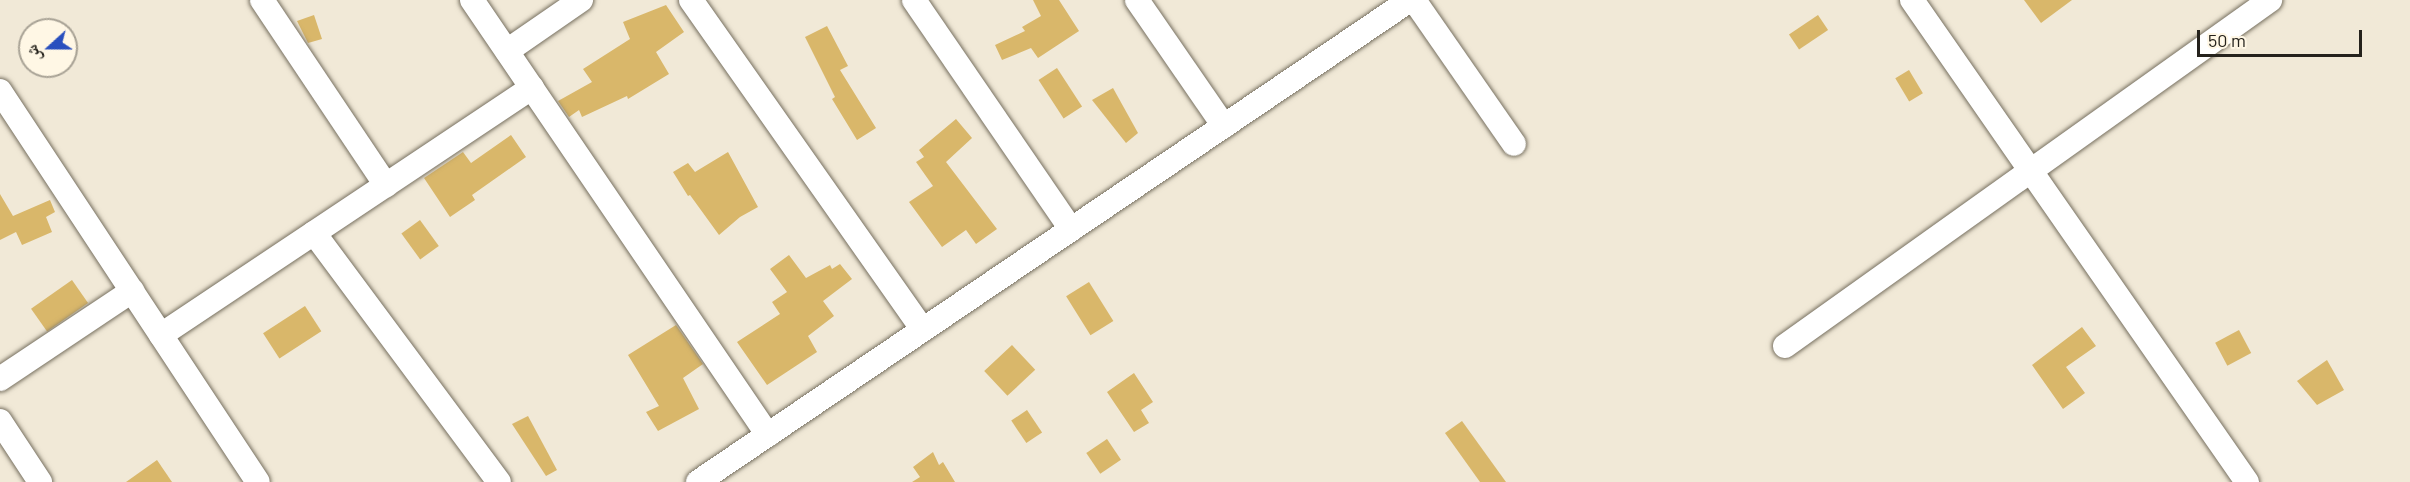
<!DOCTYPE html>
<html>
<head>
<meta charset="utf-8">
<style>
	body { margin:0 }
	#map { position:relative; width:2410px; height:482px; overflow:hidden; background:#f1e9d7; font-family:Barlow,"Noto Naskh Arabic",sans-serif }
	div>[style] { position:absolute }
	.building>* { inset:0; background:#d9b76a; transform-origin:0 0 }
	.roads { filter:drop-shadow(0 0 2px #777060) drop-shadow(0 0 2px #777060) }
	.minor>* { height:24px; margin:-12px; padding:0 12px; transform-origin:12px; border-radius:12px; background:#fff }
	span { translate:-50% -50%; white-space:nowrap; text-align:center; line-height:1.15; -webkit-text-stroke:6px #fff7e5; paint-order:stroke }
	.north { position:absolute; left:18px; top:18px; width:60px; height:60px; box-sizing:border-box; background:#fff7e5; border:2px solid #a8a295; border-radius:50%; rotate:249deg; font-size:16px; font-weight:700; line-height:24px; text-align:center; color:#25221c }
	.north::after { content:''; display:block; margin:auto; width:21px; height:27px; background:#294fbe; clip-path:polygon(50% 0,100% 100%,50% 72%,0 100%) }
	.scale { position:absolute; left:2197px; top:30px; width:165px; height:27px; box-sizing:border-box; border:3px solid #25221c; border-top:0; padding-left:8px; font-size:18px; line-height:21px; white-space:nowrap; color:#25221c; -webkit-text-stroke:4px #fff7e5; paint-order:stroke }
</style>
</head>
<body>
<div id="map">
	<div class="building">
		<i style="clip-path:polygon(1033px 0,1059px 0,1079px 31px,1038px 58px,1031px 48px,1002px 60px,995px 45px,1025px 31px,1022px 27px,1041px 16px)"></i>
		<i style="clip-path:polygon(2024px 0,2072px 0,2041px 23px)"></i>
		<i style="clip-path:polygon(666px 5px,684px 32px,656px 52px,669px 74px,628px 99px,627px 96px,582px 117px,579px 110px,569px 117px,558px 101px,592px 82px,583px 69px,630px 39px,623px 22px)"></i>
		<i style="clip-path:polygon(314px 15px,322px 39px,308px 43px,297px 21px)"></i>
		<i style="left:1818px;top:15px;width:18px;height:35px;rotate:56deg"></i>
		<i style="clip-path:polygon(827px 26px,848px 66px,840px 70px,876px 128px,857px 140px,832px 99px,835px 97px,805px 37px)"></i>
		<i style="left:1057px;top:68px;width:46px;height:22px;rotate:57deg"></i>
		<i style="left:1909px;top:70px;width:27px;height:16px;rotate:59deg"></i>
		<i style="clip-path:polygon(1113px 88px,1138px 133px,1126px 143px,1092px 100px)"></i>
		<i style="clip-path:polygon(956px 119px,972px 138px,946px 162px,997px 229px,976px 244px,966px 230px,942px 247px,909px 202px,933px 186px,916px 162px,924px 157px,919px 150px)"></i>
		<i style="clip-path:polygon(511px 135px,526px 157px,472px 195px,475px 200px,450px 217px,424px 178px,463px 152px,471px 163px)"></i>
		<i style="clip-path:polygon(728px 152px,758px 207px,740px 217px,719px 235px,690px 195px,688px 196px,673px 172px,688px 163px,695px 172px)"></i>
		<i style="clip-path:polygon(0 194px,13px 216px,50px 200px,55px 212px,46px 217px,52px 232px,22px 245px,16px 232px,0 240px)"></i>
		<i style="left:420px;top:220px;width:32px;height:23px;rotate:54deg"></i>
		<i style="clip-path:polygon(789px 255px,806px 278px,830px 265px,832px 269px,840px 264px,852px 279px,823px 301px,834px 316px,808px 336px,817px 352px,767px 385px,737px 342px,780px 314px,772px 302px,787px 292px,770px 269px)"></i>
		<i style="left:72px;top:280px;width:28px;height:50px;rotate:55deg"></i>
		<i style="left:1089px;top:282px;width:46px;height:27px;rotate:58deg"></i>
		<i style="left:305px;top:306px;width:30px;height:50px;rotate:57deg"></i>
		<i style="clip-path:polygon(676px 325px,703px 364px,683px 378px,699px 409px,658px 431px,646px 412px,659px 406px,628px 355px)"></i>
		<i style="clip-path:polygon(2082px 327px,2096px 346px,2066px 367px,2085px 393px,2063px 409px,2032px 365px)"></i>
		<i style="left:2239px;top:330px;width:26px;height:27px;rotate:62deg"></i>
		<i style="left:1012px;top:345px;width:34px;height:38px;rotate:47deg"></i>
		<i style="clip-path:polygon(2327px 360px,2344px 390px,2317px 405px,2297px 381px)"></i>
		<i style="clip-path:polygon(1134px 373px,1153px 402px,1141px 410px,1149px 423px,1134px 432px,1107px 392px)"></i>
		<i style="left:1027px;top:410px;width:27px;height:19px;rotate:56deg"></i>
		<i style="clip-path:polygon(528px 416px,557px 470px,546px 476px,512px 424px)"></i>
		<i style="clip-path:polygon(1462px 421px,1506px 482px,1480px 482px,1445px 433px)"></i>
		<i style="left:1107px;top:439px;width:25px;height:25px;rotate:56deg"></i>
		<i style="clip-path:polygon(933px 452px,939px 465px,943px 462px,955px 482px,912px 482px,920px 477px,913px 467px)"></i>
		<i style="clip-path:polygon(157px 460px,172px 482px,126px 482px)"></i>
	</div>
	<div class="roads">
		<div class="minor">
			<i style="left:262px;top:0;width:223px;rotate:56.2deg"></i>
			<i style="left:472px;top:0;width:526px;rotate:55.77deg"></i>
			<i style="left:691px;top:0;width:403px;rotate:54.9deg"></i>
			<i style="left:914px;top:0;width:278px;rotate:55.6deg"></i>
			<i style="left:1137px;top:0;width:153px;rotate:55.4deg"></i>
			<i style="left:1414px;top:0;width:175px;rotate:55.2deg"></i>
			<i style="left:1912px;top:0;width:587px;rotate:55.2deg"></i>
			<i style="left:507px;top:51px;width:90px;rotate:-34.6deg"></i>
			<i style="left:0;top:91px;width:468px;rotate:56.6deg"></i>
			<i style="left:314px;top:233px;width:310px;rotate:53.4deg"></i>
			<i style="left:161px;top:335px;width:446px;rotate:-33.7deg"></i>
			<i style="left:1785px;top:346px;width:596px;rotate:-35.5deg"></i>
			<i style="left:0;top:379px;width:159px;rotate:-33.7deg"></i>
			<i style="left:0;top:421px;width:73px;rotate:56.7deg"></i>
			<i style="left:698px;top:482px;width:860px;rotate:-34.1deg"></i>
		</div>
	</div>
	<div class="north">ش</div>
	<div class="scale">50 m</div>
</div>
</body>
</html>
